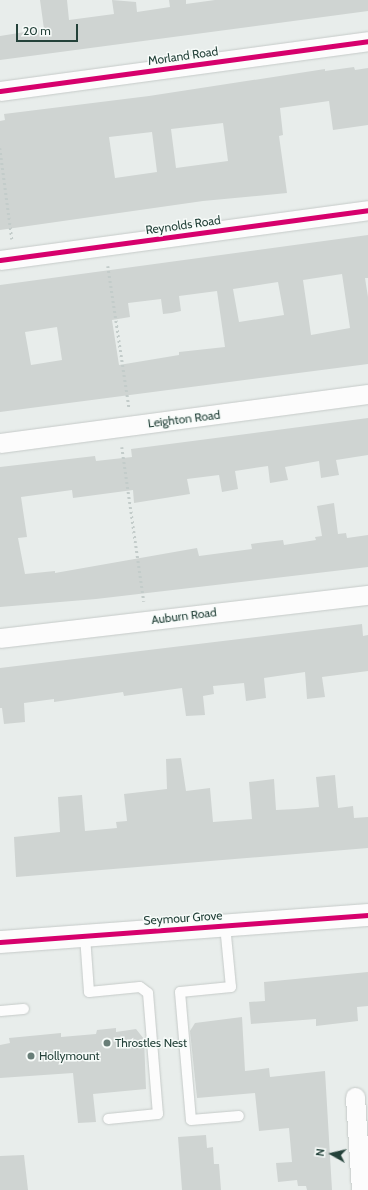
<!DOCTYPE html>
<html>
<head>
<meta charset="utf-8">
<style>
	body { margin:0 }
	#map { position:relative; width:368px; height:1190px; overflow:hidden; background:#e8edeb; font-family:Cabin,sans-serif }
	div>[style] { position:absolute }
	.building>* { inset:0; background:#cfd4d2 }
	.path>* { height:2.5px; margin-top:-1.25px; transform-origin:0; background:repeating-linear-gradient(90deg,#c3ccca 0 2px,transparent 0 5px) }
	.roads { filter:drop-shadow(0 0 1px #c5cac8) drop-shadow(0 0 1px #c5cac8) }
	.lane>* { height:10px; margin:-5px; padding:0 5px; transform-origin:5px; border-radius:5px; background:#fcfcfc }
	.street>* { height:19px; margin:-9.5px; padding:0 9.5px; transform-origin:9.5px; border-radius:9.5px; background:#fcfcfc }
	.secondary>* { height:22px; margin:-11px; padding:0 11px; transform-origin:11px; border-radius:11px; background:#fcfcfc }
	.cycleway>* { height:5px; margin:-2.5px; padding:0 2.5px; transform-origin:2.5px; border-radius:2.5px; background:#d6006c }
	.dots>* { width:11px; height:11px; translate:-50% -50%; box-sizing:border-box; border:2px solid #f7fbf9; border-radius:50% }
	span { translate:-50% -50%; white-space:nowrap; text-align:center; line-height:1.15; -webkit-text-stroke:3px #f7fbf9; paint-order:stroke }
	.street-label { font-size:12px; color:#24423a }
	.poi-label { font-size:12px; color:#24423a }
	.left { translate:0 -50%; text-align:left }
	.north { position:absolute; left:312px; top:1134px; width:40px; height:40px; -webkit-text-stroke:3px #f7fbf9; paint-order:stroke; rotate:278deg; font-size:11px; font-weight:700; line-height:16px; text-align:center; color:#24423a }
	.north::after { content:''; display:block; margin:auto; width:14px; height:18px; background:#24423a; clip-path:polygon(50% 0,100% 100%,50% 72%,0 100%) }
	.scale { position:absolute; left:16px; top:24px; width:62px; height:18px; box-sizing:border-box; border:2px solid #24423a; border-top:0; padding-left:5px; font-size:12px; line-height:14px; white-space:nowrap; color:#24423a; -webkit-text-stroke:3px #f7fbf9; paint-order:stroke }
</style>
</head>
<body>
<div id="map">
	<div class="building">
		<i style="clip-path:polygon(40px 0,67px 0,69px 20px,114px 14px,112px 0,136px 2px,137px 12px,170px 7px,169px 0,186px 0,186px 4px,215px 0,368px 0,368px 11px,0 60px,0 36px,44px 29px)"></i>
		<i style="clip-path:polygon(evenodd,354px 67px,355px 70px,368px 68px,368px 125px,333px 130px,329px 101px,280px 108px,283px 135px,279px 136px,287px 193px,203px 201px,0 230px,0 121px,5px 120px,4px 114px,149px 96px,325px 69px,325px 71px,354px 67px,223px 123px,228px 161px,176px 168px,171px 129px,223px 123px,354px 67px,152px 132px,157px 172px,115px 178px,109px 137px,152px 132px)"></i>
		<i style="clip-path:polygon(evenodd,368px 235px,368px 278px,365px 278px,368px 297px,368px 364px,0 412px,0 285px,368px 235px,342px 274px,350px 328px,311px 335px,303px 280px,342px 274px,368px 235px,278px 282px,284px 315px,239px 322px,233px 289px,278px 282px,368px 235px,217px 291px,225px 347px,179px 352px,179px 355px,119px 365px,112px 320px,130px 317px,128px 303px,161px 299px,163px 314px,172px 313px,181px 311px,179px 296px,217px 291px,368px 235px,57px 327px,62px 360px,31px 365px,25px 332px,57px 327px)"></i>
		<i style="clip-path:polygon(368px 418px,368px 455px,336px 460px,339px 475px,321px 478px,319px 461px,285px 467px,288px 480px,270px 483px,268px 466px,235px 471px,238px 489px,222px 492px,219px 475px,187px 479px,190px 494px,134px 503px,133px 490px,73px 498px,72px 490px,21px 497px,27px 537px,18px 538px,25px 574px,55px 571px,55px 573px,197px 548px,199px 556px,252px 549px,251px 544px,266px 542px,283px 540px,284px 545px,316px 540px,315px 537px,322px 536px,317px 506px,334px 503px,338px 534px,346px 533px,347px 538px,368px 535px,368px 567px,96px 599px,0 607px,0 467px,95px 456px,96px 461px,132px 457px,131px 449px)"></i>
		<i style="clip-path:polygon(362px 624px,363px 636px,368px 635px,368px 671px,322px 677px,325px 697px,307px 699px,305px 672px,264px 678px,266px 698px,246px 701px,244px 683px,213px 686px,214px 694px,203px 696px,205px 715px,186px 716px,182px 688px,124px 696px,123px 692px,54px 702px,54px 699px,24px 703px,25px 722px,4px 724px,2px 708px,0 708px,0 668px)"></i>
		<i style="clip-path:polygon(181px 758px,186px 791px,210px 788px,213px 822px,252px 819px,249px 782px,274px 779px,276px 810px,296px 809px,319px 807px,316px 777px,335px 775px,338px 808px,353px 806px,354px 818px,368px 817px,368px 848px,16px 877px,14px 837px,60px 832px,58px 797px,82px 795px,85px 831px,117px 828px,116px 822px,127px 821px,124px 794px,167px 789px,166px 759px)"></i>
		<i style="clip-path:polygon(368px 972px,368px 1006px,357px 1007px,358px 1021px,316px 1026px,316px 1019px,251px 1024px,249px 1002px,265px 1001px,264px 982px)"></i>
		<i style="clip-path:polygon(242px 1017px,245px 1071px,269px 1068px,270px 1077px,325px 1071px,332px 1190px,307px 1190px,306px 1186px,298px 1186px,297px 1180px,278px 1182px,276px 1163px,292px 1162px,289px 1128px,259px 1131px,255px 1093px,197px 1098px,190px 1031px,195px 1023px)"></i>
		<i style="clip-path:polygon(116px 1028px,116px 1032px,136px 1029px,144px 1039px,146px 1089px,93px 1094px,96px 1122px,78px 1123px,73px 1073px,0 1078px,0 1045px,10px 1043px,9px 1038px,61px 1033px,61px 1037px,96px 1034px,97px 1030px)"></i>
		<i style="clip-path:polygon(206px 1135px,207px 1148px,213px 1147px,214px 1164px,219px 1164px,221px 1190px,182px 1190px,178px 1137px)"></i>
		<i style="clip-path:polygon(24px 1155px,28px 1190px,0 1190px,0 1156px)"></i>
	</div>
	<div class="path">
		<i style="left:0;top:148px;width:92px;rotate:82.5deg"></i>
		<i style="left:108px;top:266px;width:143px;rotate:81.5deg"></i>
		<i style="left:122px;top:447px;width:156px;rotate:81.9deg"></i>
	</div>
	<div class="roads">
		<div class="lane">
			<i style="left:225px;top:925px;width:62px;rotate:84.5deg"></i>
			<i style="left:231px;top:987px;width:51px;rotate:174.4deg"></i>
			<i style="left:180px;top:992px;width:128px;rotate:85.1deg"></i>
			<i style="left:191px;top:1120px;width:48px;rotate:-4.8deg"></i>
			<i style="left:85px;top:936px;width:56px;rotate:85.9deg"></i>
			<i style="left:89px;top:992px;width:51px;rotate:-5.6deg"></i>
			<i style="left:140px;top:987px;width:10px;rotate:37deg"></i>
			<i style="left:148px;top:993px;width:121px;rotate:85.3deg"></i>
			<i style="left:158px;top:1114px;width:50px;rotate:174.3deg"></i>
			<i style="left:0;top:1011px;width:24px;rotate:-5deg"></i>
		</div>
		<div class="street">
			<i style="left:0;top:91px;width:371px;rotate:-7.7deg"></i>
			<i style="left:0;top:260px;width:371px;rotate:-7.7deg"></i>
			<i style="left:0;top:443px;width:371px;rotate:-7.6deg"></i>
			<i style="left:0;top:638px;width:371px;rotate:-6.7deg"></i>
			<i style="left:355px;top:1097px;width:93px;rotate:86.3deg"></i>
		</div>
		<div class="secondary">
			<i style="left:0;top:942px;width:369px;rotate:-4.2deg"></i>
		</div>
	</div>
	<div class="cycleway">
		<i style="left:0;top:91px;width:371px;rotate:-7.7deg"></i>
		<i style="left:0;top:260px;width:371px;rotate:-7.7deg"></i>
		<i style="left:0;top:942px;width:369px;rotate:-4.2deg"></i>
	</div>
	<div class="dots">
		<i style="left:107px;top:1043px;background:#697e78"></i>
		<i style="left:31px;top:1056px;background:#697e78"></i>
	</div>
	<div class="street-label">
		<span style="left:183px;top:56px;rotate:-8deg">Morland Road</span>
		<span style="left:183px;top:225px;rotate:-8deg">Reynolds Road</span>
		<span style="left:184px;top:419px;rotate:-7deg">Leighton Road</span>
		<span style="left:184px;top:616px;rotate:-7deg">Auburn Road</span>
		<span style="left:183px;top:918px;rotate:-4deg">Seymour Grove</span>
	</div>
	<div class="poi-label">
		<span class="left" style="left:115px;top:1043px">Throstles Nest</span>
		<span class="left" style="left:39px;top:1056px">Hollymount</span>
	</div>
	<div class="north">N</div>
	<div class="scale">20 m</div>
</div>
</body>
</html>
